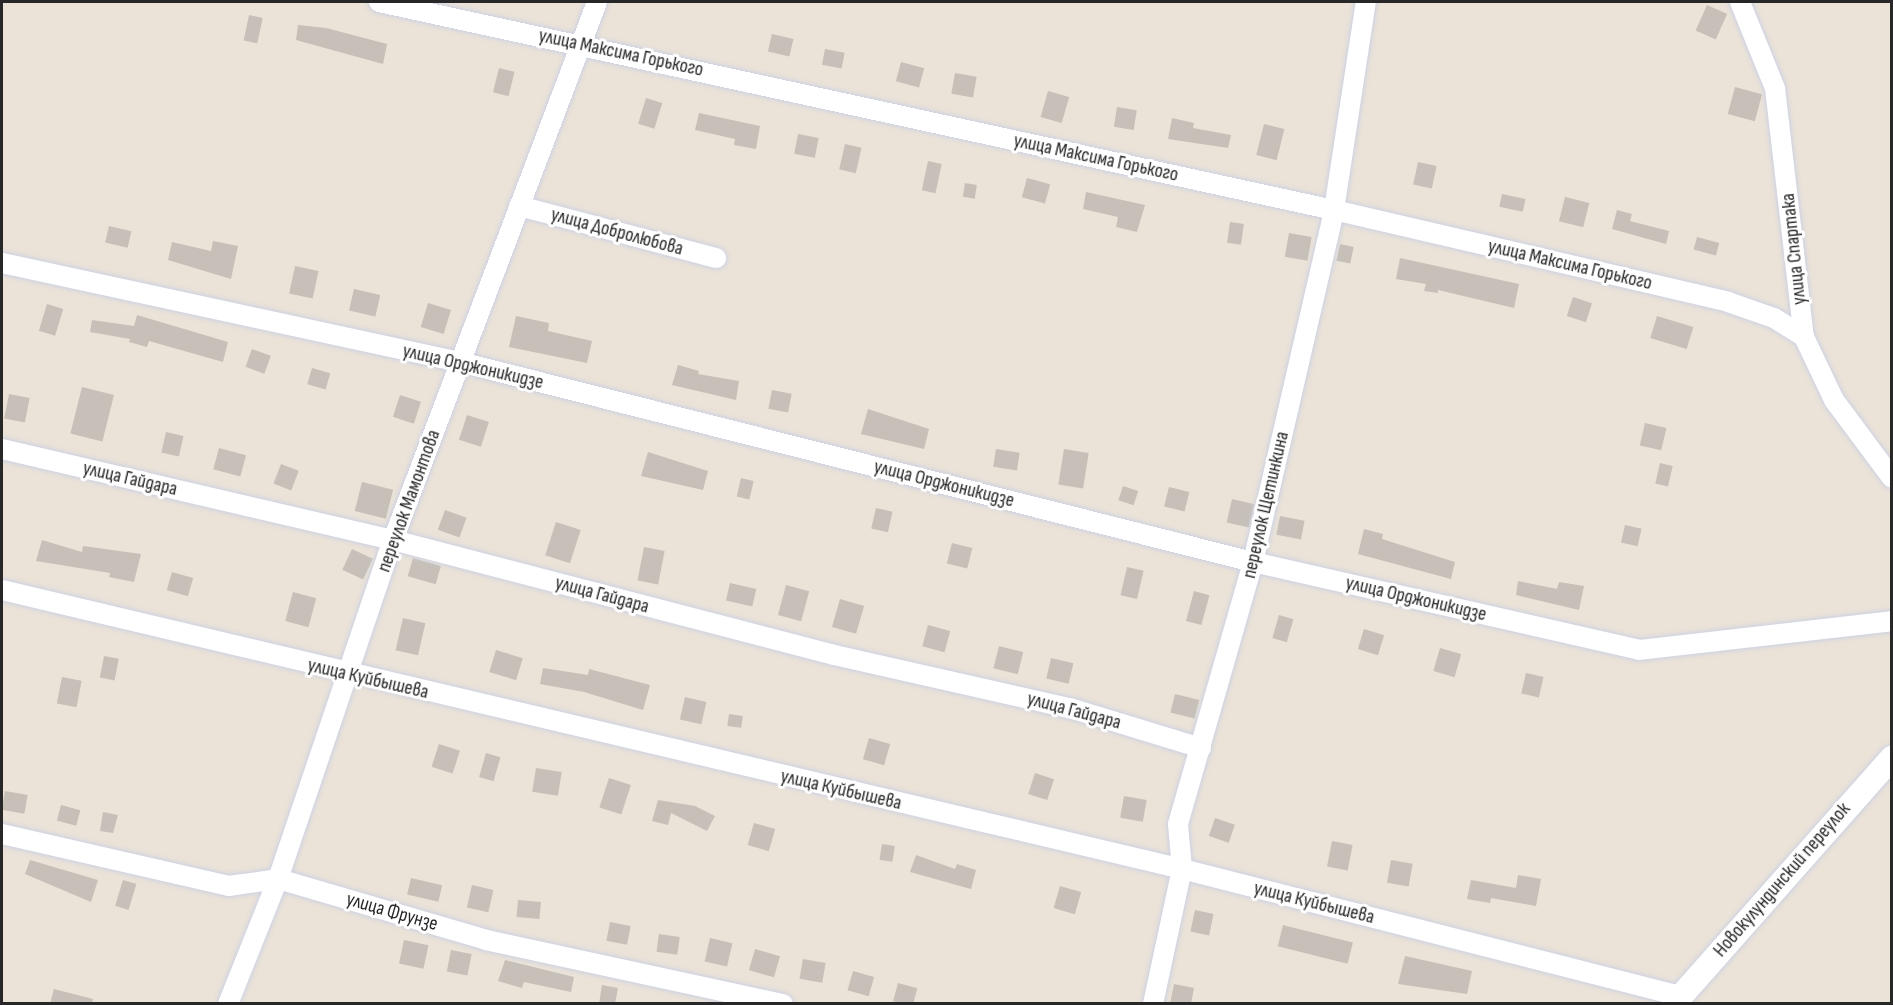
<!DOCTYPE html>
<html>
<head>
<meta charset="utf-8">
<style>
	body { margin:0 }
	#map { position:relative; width:1893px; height:1005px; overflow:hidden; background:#ebe3d8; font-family:"Sofia Sans Condensed",sans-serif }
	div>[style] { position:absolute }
	.building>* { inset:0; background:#c6c0b8; transform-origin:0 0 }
	.roads { filter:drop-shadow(0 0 2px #cdd1e2) drop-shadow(0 0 2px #cdd1e2) }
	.minor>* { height:20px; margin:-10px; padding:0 10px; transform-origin:10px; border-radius:10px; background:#fff }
	.tertiary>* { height:24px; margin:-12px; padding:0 12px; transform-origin:12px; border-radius:12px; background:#fff }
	span { translate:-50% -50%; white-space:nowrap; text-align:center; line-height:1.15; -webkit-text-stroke:6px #fff; paint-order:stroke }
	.street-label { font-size:20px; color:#272727 }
	.frame { position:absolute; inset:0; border:3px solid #272727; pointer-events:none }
</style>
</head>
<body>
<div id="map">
	<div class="building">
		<i style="left:1707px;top:5px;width:22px;height:28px;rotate:24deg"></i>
		<i style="left:249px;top:15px;width:14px;height:26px;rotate:12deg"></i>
		<i style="clip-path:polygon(298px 25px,326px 28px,387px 44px,383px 64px,296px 40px)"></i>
		<i style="left:772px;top:34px;width:22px;height:18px;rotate:13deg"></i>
		<i style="left:825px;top:49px;width:20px;height:16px;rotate:11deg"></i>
		<i style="left:901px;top:62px;width:24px;height:20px;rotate:15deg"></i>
		<i style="left:499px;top:68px;width:16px;height:25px;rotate:14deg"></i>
		<i style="left:955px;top:73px;width:22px;height:21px;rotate:10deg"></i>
		<i style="left:1735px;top:87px;width:28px;height:28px;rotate:15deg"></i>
		<i style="left:1048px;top:91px;width:22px;height:27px;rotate:16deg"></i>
		<i style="left:646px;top:98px;width:17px;height:27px;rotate:17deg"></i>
		<i style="left:1117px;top:107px;width:20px;height:20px;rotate:9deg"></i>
		<i style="clip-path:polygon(699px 113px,760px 126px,756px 149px,734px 145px,735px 139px,695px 130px)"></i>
		<i style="clip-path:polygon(1172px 118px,1194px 123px,1193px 128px,1231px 135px,1228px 148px,1168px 139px)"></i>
		<i style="left:1264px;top:124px;width:21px;height:32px;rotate:14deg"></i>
		<i style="left:798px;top:134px;width:21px;height:20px;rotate:11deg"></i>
		<i style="left:845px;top:144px;width:17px;height:26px;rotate:13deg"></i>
		<i style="left:928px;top:161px;width:14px;height:30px;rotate:12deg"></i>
		<i style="left:1418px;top:162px;width:19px;height:23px;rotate:12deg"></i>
		<i style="left:1027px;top:178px;width:24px;height:20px;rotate:15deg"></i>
		<i style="left:965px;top:183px;width:12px;height:14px;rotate:9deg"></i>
		<i style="clip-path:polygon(1086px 192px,1145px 205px,1137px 232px,1116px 227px,1118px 217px,1083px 209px)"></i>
		<i style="left:1502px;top:194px;width:24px;height:13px;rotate:12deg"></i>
		<i style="left:1565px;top:197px;width:25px;height:25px;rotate:14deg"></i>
		<i style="clip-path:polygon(1617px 210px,1632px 214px,1630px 221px,1669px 231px,1666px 244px,1612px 229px)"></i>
		<i style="left:1230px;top:222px;width:14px;height:21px;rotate:8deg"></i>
		<i style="left:109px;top:226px;width:23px;height:17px;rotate:13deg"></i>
		<i style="left:1289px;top:233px;width:23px;height:24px;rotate:10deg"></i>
		<i style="left:1697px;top:237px;width:23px;height:13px;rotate:15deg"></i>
		<i style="clip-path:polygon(213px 241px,238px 246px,231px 279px,168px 260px,172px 242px,211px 251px)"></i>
		<i style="left:1340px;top:244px;width:14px;height:17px;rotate:12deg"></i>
		<i style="clip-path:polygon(1400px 258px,1519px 284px,1514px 308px,1438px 290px,1438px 293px,1424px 291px,1426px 284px,1396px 279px)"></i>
		<i style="left:295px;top:266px;width:24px;height:28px;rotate:12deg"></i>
		<i style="left:354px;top:289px;width:27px;height:22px;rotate:13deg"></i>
		<i style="left:1573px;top:297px;width:20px;height:20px;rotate:18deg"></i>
		<i style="left:428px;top:303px;width:24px;height:25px;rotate:17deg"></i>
		<i style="left:47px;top:304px;width:17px;height:28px;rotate:17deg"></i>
		<i style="clip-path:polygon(137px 315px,228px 342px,223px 362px,149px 341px,147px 347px,129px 342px,130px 339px,90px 332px,92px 320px,134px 326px)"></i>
		<i style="clip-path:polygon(516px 316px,549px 323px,548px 331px,592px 341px,587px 363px,509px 347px)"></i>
		<i style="left:1657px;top:316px;width:38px;height:23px;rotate:17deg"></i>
		<i style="left:252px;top:349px;width:20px;height:19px;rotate:20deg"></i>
		<i style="clip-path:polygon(678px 365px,699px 371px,698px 374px,739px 381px,736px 400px,672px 385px)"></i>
		<i style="left:312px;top:368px;width:19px;height:17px;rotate:16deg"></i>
		<i style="left:82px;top:387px;width:33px;height:48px;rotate:14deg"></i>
		<i style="left:772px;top:390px;width:20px;height:19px;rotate:11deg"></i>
		<i style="left:9px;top:394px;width:21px;height:25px;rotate:11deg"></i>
		<i style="left:400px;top:395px;width:22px;height:23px;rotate:18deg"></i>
		<i style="clip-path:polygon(868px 409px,929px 429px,924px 449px,861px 434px)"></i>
		<i style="left:467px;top:415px;width:23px;height:26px;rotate:18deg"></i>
		<i style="left:1645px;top:423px;width:22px;height:23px;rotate:13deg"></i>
		<i style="left:166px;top:432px;width:18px;height:21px;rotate:13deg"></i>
		<i style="left:219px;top:448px;width:28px;height:22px;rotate:15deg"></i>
		<i style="left:996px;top:449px;width:24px;height:18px;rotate:9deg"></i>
		<i style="left:1064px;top:449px;width:25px;height:36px;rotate:9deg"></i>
		<i style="clip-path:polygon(648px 452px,708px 471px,703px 490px,641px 476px)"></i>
		<i style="left:1660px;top:463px;width:13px;height:21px;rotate:13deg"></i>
		<i style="left:281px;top:464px;width:19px;height:21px;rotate:21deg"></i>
		<i style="left:741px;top:478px;width:13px;height:19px;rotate:13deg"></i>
		<i style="left:362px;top:482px;width:32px;height:30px;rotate:14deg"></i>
		<i style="left:1123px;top:486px;width:16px;height:15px;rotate:18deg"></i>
		<i style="left:1169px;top:487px;width:21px;height:20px;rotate:14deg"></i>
		<i style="left:1232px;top:499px;width:23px;height:24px;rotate:13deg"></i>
		<i style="left:876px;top:508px;width:17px;height:21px;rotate:13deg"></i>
		<i style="left:445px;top:510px;width:23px;height:21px;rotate:20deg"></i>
		<i style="left:1280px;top:516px;width:25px;height:19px;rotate:11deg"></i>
		<i style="left:556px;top:522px;width:26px;height:35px;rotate:18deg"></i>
		<i style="left:1625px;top:525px;width:17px;height:18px;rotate:13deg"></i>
		<i style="clip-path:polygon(1364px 529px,1383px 534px,1382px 539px,1455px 562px,1451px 579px,1358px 554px)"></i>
		<i style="clip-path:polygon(42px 540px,82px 552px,83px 546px,141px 554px,134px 582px,109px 577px,110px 573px,36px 561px)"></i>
		<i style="left:952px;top:543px;width:21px;height:21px;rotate:14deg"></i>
		<i style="left:644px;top:547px;width:21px;height:34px;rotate:11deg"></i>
		<i style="left:352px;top:549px;width:23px;height:23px;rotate:25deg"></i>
		<i style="left:413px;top:558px;width:29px;height:19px;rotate:16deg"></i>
		<i style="left:1127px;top:567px;width:17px;height:29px;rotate:13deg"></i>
		<i style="left:172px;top:572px;width:22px;height:19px;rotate:16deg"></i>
		<i style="clip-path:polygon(1518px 581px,1557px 589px,1559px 582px,1584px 586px,1579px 610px,1516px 595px)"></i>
		<i style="left:730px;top:583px;width:27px;height:18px;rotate:13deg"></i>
		<i style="left:786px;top:585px;width:24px;height:31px;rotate:15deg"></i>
		<i style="left:1194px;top:591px;width:16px;height:31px;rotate:15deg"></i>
		<i style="left:293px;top:592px;width:24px;height:30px;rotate:15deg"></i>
		<i style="left:840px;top:599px;width:25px;height:29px;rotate:16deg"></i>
		<i style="left:1279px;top:615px;width:15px;height:24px;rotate:16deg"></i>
		<i style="left:403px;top:618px;width:23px;height:33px;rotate:13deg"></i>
		<i style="left:928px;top:625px;width:23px;height:22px;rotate:15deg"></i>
		<i style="left:1364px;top:629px;width:21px;height:21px;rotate:17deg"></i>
		<i style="left:999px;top:646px;width:25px;height:23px;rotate:14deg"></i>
		<i style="left:1440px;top:648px;width:22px;height:24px;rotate:16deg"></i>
		<i style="left:496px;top:650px;width:28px;height:23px;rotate:17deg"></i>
		<i style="left:104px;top:656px;width:15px;height:22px;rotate:11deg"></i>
		<i style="left:1051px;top:658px;width:23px;height:21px;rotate:13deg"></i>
		<i style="clip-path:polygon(543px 668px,588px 675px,589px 669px,650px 685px,643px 710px,584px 692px,540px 684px)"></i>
		<i style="left:1526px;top:673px;width:18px;height:21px;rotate:13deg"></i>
		<i style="left:62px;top:677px;width:20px;height:27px;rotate:11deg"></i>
		<i style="left:1175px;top:694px;width:25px;height:19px;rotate:14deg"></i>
		<i style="left:685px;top:697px;width:22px;height:23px;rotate:13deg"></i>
		<i style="left:729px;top:714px;width:14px;height:12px;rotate:8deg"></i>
		<i style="left:869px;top:738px;width:22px;height:22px;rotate:16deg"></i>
		<i style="left:439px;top:744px;width:22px;height:24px;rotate:18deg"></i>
		<i style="left:486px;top:753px;width:15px;height:25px;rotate:16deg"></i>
		<i style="left:536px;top:768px;width:26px;height:24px;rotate:9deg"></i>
		<i style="left:1035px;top:773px;width:20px;height:22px;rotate:18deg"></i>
		<i style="left:609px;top:778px;width:23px;height:31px;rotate:18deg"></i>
		<i style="left:5px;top:791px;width:23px;height:19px;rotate:10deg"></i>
		<i style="left:1124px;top:796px;width:23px;height:22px;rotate:10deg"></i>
		<i style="clip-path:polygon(658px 800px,695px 806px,715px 816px,707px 831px,671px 813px,668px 825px,652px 821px)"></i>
		<i style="left:61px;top:805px;width:20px;height:16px;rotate:15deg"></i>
		<i style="clip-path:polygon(103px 812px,118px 815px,113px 833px,100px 831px)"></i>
		<i style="left:1215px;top:818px;width:21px;height:19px;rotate:19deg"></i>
		<i style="left:754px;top:823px;width:22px;height:23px;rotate:16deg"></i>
		<i style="left:1332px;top:841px;width:21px;height:26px;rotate:11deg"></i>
		<i style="left:882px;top:844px;width:13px;height:16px;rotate:9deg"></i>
		<i style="clip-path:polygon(916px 855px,955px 869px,957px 864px,976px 870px,971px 889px,910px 872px)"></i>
		<i style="clip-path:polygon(30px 860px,98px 880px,91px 902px,25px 874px)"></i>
		<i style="left:1391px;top:860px;width:22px;height:23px;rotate:10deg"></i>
		<i style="clip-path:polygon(1518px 875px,1541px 879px,1536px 906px,1491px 898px,1490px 903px,1467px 899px,1471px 880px,1516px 888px)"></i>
		<i style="left:411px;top:878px;width:32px;height:17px;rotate:13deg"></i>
		<i style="left:123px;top:880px;width:14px;height:27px;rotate:17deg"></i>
		<i style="left:472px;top:885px;width:22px;height:23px;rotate:13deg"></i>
		<i style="left:1060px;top:886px;width:22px;height:23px;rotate:16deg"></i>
		<i style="left:518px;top:900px;width:23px;height:17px;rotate:5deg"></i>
		<i style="left:1195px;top:910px;width:19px;height:22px;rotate:12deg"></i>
		<i style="left:610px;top:922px;width:21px;height:19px;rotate:11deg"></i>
		<i style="left:1283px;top:925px;width:72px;height:22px;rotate:14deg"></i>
		<i style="left:659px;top:934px;width:21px;height:18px;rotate:8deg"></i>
		<i style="left:710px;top:938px;width:23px;height:24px;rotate:13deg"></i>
		<i style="left:404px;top:940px;width:25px;height:24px;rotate:12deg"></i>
		<i style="left:755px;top:949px;width:26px;height:22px;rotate:16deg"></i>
		<i style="left:451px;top:950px;width:21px;height:22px;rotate:11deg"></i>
		<i style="clip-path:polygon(1405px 956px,1472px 971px,1467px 994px,1398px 984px)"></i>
		<i style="left:803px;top:959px;width:23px;height:20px;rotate:10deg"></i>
		<i style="clip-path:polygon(505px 960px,574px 977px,571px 992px,524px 982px,522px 988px,498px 981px)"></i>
		<i style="left:853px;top:971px;width:22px;height:20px;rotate:16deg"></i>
		<i style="left:898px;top:983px;width:20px;height:19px;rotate:15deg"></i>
		<i style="clip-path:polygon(1174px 984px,1194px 988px,1191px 1004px,1170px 1004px)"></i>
		<i style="clip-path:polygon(602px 985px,618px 988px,615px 1004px,599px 1004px)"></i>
		<i style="clip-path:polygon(54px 989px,93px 999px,92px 1004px,50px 1004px)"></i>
	</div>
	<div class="roads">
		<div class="minor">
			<i style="left:379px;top:2px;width:977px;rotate:12.29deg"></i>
			<i style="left:1334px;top:210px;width:405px;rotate:13.1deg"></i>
			<i style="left:1728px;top:302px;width:49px;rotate:19.2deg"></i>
			<i style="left:1774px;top:318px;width:36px;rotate:32deg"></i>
			<i style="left:1740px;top:2px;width:93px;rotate:67.9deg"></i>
			<i style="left:1775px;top:88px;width:251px;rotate:83.4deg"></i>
			<i style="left:1804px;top:337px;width:70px;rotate:64.5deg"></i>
			<i style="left:1834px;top:400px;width:97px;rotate:53.4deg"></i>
			<i style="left:519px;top:206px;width:204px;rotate:14.8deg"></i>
			<i style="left:2px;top:263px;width:469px;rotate:12.2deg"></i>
			<i style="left:460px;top:362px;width:818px;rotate:14.16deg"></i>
			<i style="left:1253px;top:562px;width:396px;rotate:12.8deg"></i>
			<i style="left:1639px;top:650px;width:255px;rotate:-6.5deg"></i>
			<i style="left:2px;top:449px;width:401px;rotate:13.1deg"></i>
			<i style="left:393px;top:540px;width:456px;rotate:14.6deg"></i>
			<i style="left:834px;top:655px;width:242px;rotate:12.7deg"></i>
			<i style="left:1070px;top:708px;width:137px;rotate:17deg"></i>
			<i style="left:2px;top:590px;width:1213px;rotate:13.3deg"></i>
			<i style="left:1182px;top:869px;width:514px;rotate:14.31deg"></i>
			<i style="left:2px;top:834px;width:233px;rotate:12.9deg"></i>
			<i style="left:229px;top:886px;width:49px;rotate:-8.1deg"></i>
			<i style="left:278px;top:879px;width:217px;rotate:16.3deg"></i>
			<i style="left:486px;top:940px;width:304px;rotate:12.2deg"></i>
			<i style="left:228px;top:1004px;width:135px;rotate:-68.2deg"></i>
			<i style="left:278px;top:879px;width:358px;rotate:-71.3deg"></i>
			<i style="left:393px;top:540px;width:575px;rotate:-69.23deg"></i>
			<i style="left:1153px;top:1004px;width:138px;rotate:-77.9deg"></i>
			<i style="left:1182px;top:869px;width:45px;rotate:-95.1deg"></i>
			<i style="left:1178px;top:824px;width:273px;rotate:-74deg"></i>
			<i style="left:1253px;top:562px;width:361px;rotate:-77deg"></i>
			<i style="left:1334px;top:210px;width:210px;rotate:-81.3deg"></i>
		</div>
		<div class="tertiary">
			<i style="left:1674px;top:1004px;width:329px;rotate:-48.5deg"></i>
		</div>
	</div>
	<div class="street-label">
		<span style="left:621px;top:53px;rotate:12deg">улица Максима Горького</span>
		<span style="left:1096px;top:158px;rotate:12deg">улица Максима Горького</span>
		<span style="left:617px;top:232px;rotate:15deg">улица Добролюбова</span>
		<span style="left:1794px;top:249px;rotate:-96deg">улица Спартака</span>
		<span style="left:1570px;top:265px;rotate:13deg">улица Максима Горького</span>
		<span style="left:473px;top:367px;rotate:13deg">улица Орджоникидзе</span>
		<span style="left:130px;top:479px;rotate:13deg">улица Гайдара</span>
		<span style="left:944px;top:484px;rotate:14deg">улица Орджоникидзе</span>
		<span style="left:409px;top:501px;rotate:-70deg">переулок Мамонтова</span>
		<span style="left:1266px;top:505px;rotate:-77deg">переулок Щетинкина</span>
		<span style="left:602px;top:595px;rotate:15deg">улица Гайдара</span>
		<span style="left:1416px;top:599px;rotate:13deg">улица Орджоникидзе</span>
		<span style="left:368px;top:679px;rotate:13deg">улица Куйбышева</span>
		<span style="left:1074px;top:711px;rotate:15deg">улица Гайдара</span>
		<span style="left:841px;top:790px;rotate:13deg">улица Куйбышева</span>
		<span style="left:1782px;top:880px;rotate:-49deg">Новокулундинский переулок</span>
		<span style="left:1314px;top:903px;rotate:14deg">улица Куйбышева</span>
		<span style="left:392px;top:912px;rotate:16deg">улица Фрунзе</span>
	</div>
	<div class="frame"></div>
</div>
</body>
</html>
